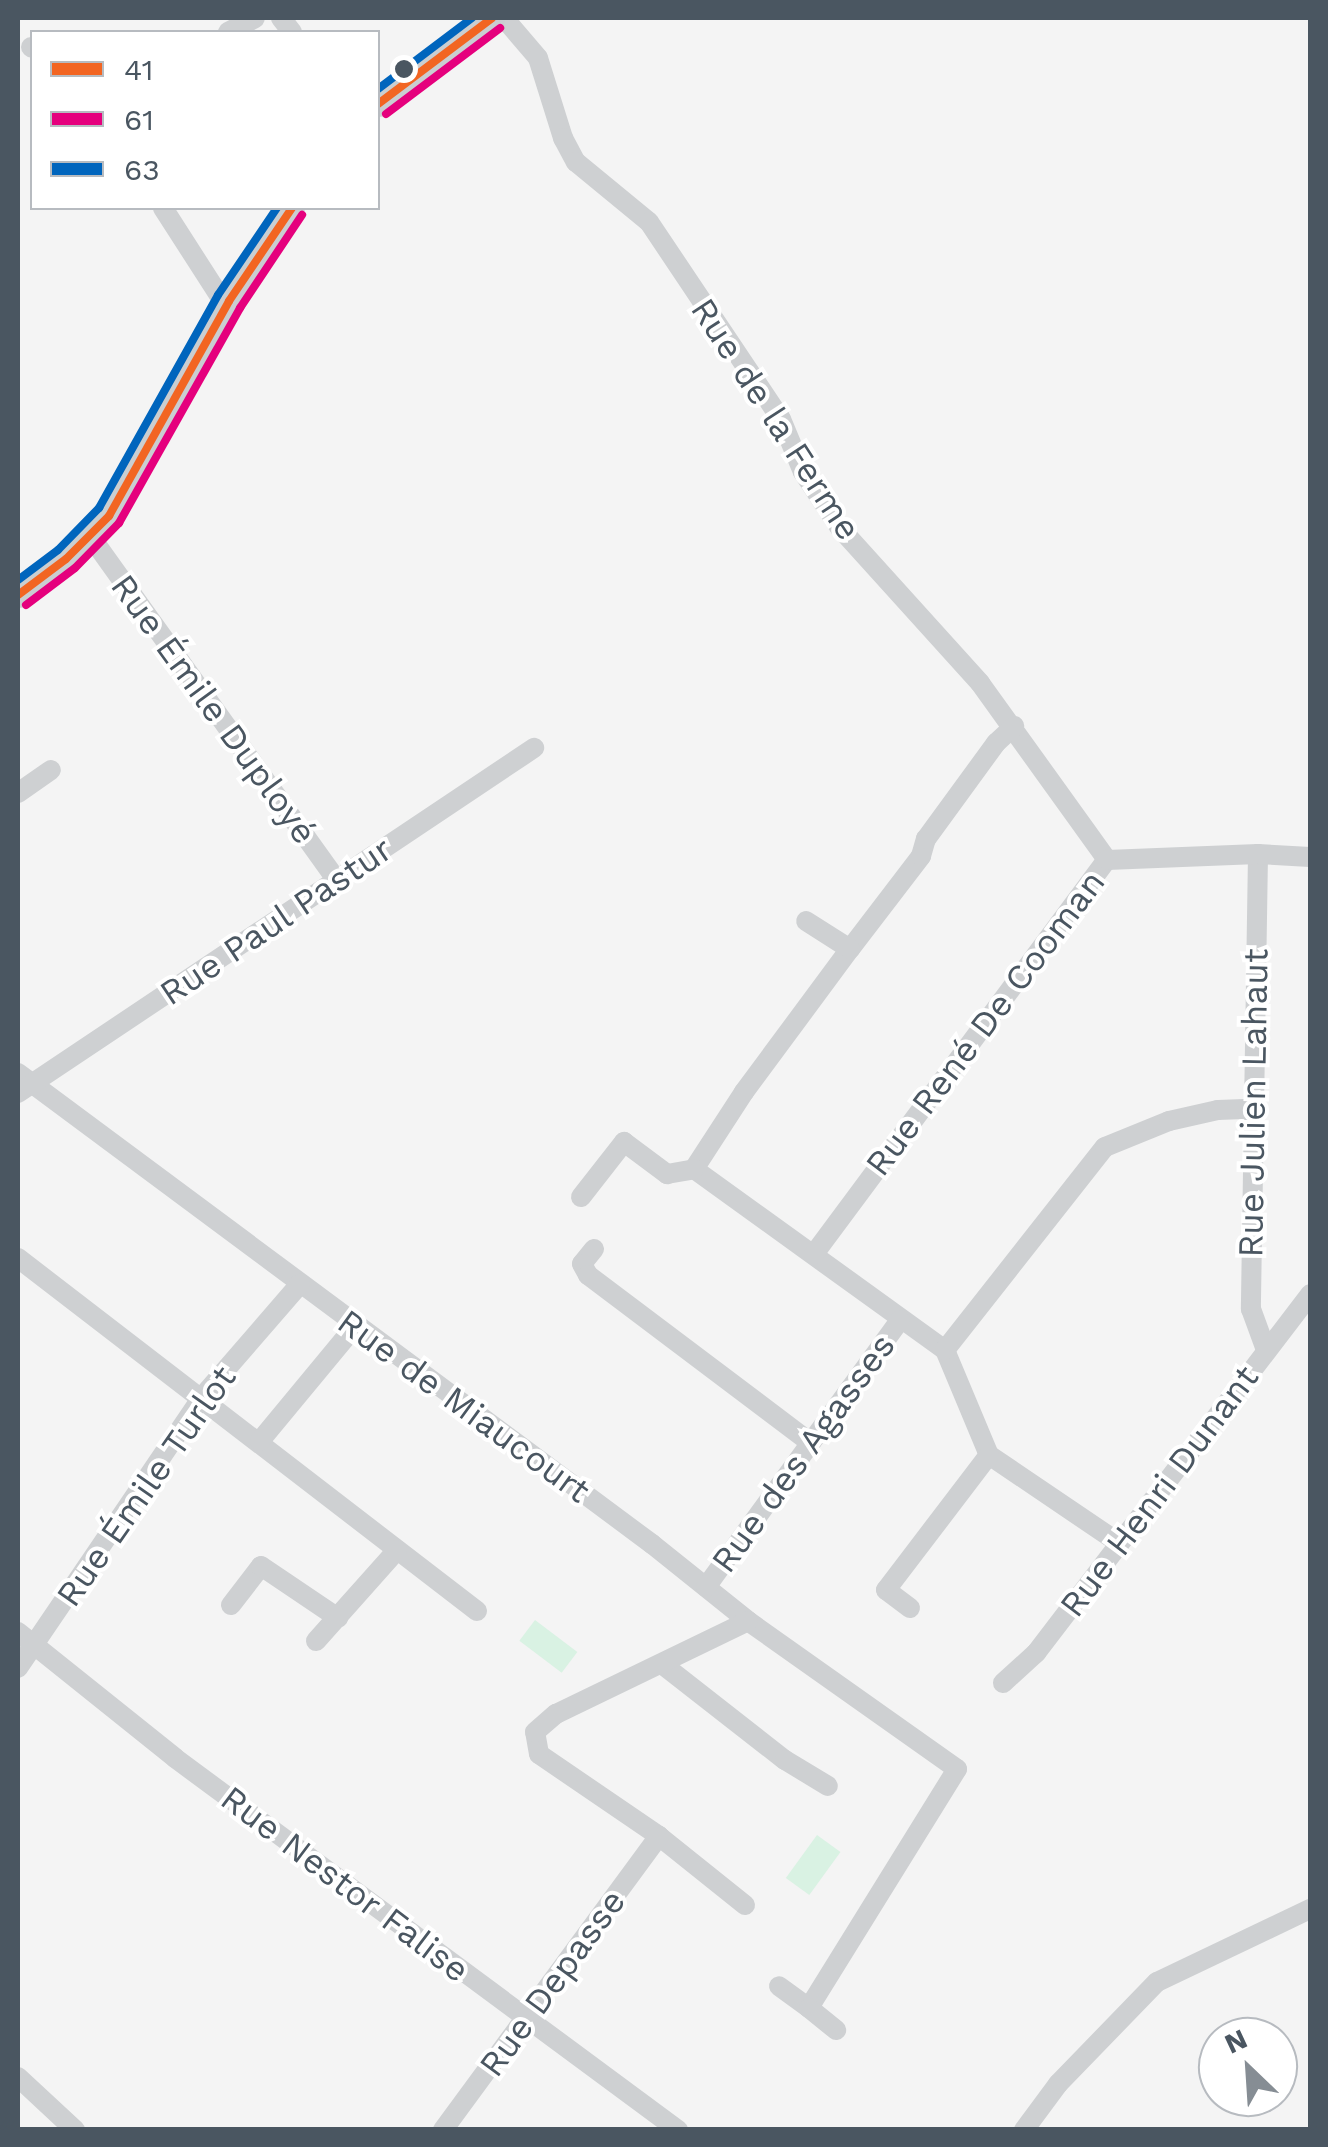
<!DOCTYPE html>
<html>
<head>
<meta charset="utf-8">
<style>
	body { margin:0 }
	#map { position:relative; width:1328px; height:2147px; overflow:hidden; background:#f4f4f4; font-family:"Work Sans",sans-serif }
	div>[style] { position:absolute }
	.green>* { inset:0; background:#d9f2e3; transform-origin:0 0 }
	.minor>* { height:20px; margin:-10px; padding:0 10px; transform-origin:10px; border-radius:10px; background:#ced0d2 }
	.major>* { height:25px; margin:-12.5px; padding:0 12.5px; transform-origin:12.5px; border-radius:12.5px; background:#caced1 }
	.bus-1>* { height:8px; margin:-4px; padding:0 4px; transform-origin:4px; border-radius:4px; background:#f26522 }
	.bus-2>* { height:8px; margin:-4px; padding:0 4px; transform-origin:4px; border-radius:4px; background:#e5007d }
	.bus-3>* { height:8px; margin:-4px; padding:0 4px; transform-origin:4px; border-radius:4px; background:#0065bd }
	.dots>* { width:28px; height:28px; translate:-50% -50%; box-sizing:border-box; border:5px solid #fff; border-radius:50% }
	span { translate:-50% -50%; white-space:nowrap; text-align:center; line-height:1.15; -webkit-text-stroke:8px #fff; paint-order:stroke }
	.street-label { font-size:35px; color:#4a5661 }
	.frame { position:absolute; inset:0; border:20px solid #4a5661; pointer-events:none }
	.legend { position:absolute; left:30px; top:30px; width:350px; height:180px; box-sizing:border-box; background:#fff; border:2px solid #b7bbc0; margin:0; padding:12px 18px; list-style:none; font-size:30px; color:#4a5661 }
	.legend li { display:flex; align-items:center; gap:20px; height:50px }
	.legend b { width:50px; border:2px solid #b7bbc0 }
	.north { position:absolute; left:1198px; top:2017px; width:100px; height:100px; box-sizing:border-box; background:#fff; border:2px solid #b7bbc0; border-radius:50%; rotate:335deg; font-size:28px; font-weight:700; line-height:40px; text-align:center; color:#4a5661 }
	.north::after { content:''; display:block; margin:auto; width:35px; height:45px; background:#868d94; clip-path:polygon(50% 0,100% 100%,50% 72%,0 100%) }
</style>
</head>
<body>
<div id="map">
	<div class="green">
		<i style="left:535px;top:1620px;width:53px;height:26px;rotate:37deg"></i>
		<i style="left:817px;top:1835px;width:29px;height:53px;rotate:36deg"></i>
	</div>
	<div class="minor">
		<i style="left:281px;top:18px;width:18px;rotate:52deg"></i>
		<i style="left:504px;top:18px;width:52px;rotate:49.6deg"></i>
		<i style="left:538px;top:58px;width:84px;rotate:72.6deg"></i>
		<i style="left:563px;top:138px;width:27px;rotate:62deg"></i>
		<i style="left:576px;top:162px;width:94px;rotate:39.4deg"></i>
		<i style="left:649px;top:222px;width:237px;rotate:56.2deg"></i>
		<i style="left:781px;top:419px;width:57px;rotate:67.5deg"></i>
		<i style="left:803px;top:472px;width:67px;rotate:56.5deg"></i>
		<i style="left:840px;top:528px;width:209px;rotate:47.9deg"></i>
		<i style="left:980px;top:683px;width:218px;rotate:54.3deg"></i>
		<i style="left:228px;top:32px;width:30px;rotate:-27deg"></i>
		<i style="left:31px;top:47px;width:1px;rotate:45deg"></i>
		<i style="left:163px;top:208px;width:117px;rotate:57.3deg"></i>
		<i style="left:91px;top:537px;width:423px;rotate:54.4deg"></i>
		<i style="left:18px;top:793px;width:40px;rotate:-34.9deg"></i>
		<i style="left:1258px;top:854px;width:455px;rotate:90.9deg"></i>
		<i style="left:1251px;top:1309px;width:44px;rotate:69.9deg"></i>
		<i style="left:850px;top:949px;width:117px;rotate:-52.6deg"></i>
		<i style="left:921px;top:856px;width:18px;rotate:-74deg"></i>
		<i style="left:926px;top:839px;width:119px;rotate:-53.9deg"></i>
		<i style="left:996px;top:743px;width:25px;rotate:-43deg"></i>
		<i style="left:18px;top:1073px;width:790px;rotate:36.61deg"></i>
		<i style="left:652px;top:1544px;width:123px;rotate:38.7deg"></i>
		<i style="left:748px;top:1621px;width:256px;rotate:35.3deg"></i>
		<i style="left:957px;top:1769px;width:281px;rotate:121.8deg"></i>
		<i style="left:809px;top:2008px;width:37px;rotate:-144deg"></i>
		<i style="left:18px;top:1093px;width:621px;rotate:-33.77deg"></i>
		<i style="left:694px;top:1169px;width:309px;rotate:35.8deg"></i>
		<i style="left:945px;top:1350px;width:114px;rotate:67.3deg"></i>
		<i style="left:989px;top:1455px;width:157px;rotate:34.1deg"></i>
		<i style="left:694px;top:1169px;width:92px;rotate:-57deg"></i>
		<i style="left:744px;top:1092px;width:178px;rotate:-53.5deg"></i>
		<i style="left:850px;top:949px;width:52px;rotate:-147.5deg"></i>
		<i style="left:581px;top:1197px;width:70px;rotate:-52deg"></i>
		<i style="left:624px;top:1142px;width:54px;rotate:36.7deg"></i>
		<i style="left:667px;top:1174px;width:27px;rotate:-10deg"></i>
		<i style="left:594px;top:1249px;width:19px;rotate:129deg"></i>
		<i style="left:582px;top:1264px;width:13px;rotate:61deg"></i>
		<i style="left:588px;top:1275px;width:279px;rotate:37deg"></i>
		<i style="left:814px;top:1254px;width:491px;rotate:-53.4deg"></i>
		<i style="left:1107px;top:860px;width:151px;rotate:-2.3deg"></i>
		<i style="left:1258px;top:854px;width:52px;rotate:3.3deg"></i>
		<i style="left:18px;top:1258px;width:579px;rotate:37.56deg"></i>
		<i style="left:945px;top:1350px;width:258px;rotate:-51.8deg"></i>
		<i style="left:1105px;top:1147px;width:69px;rotate:-22.1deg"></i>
		<i style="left:1169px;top:1121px;width:50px;rotate:-12.7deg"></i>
		<i style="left:1218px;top:1110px;width:33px;rotate:-2deg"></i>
		<i style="left:260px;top:1441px;width:151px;rotate:-50.4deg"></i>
		<i style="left:706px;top:1587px;width:330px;rotate:-54deg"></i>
		<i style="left:231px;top:1605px;width:49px;rotate:-52.4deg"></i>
		<i style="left:261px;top:1566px;width:93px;rotate:34deg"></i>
		<i style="left:910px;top:1608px;width:30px;rotate:-143deg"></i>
		<i style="left:886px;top:1590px;width:170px;rotate:-52.7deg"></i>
		<i style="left:18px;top:1632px;width:201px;rotate:38.7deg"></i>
		<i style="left:175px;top:1758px;width:626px;rotate:36.49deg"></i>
		<i style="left:316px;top:1641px;width:122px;rotate:-48.3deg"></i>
		<i style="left:662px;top:1664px;width:156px;rotate:38deg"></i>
		<i style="left:785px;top:1760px;width:50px;rotate:31.2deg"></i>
		<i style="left:18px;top:1668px;width:328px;rotate:-55.8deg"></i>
		<i style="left:202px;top:1397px;width:150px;rotate:-49.1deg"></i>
		<i style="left:1003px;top:1683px;width:45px;rotate:-42.3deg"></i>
		<i style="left:1036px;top:1653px;width:452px;rotate:-52.6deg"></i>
		<i style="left:745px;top:1905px;width:110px;rotate:-141.3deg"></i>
		<i style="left:659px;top:1836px;width:145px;rotate:-145.7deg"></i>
		<i style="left:539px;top:1754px;width:22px;rotate:-100deg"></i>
		<i style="left:535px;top:1732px;width:28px;rotate:-41deg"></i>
		<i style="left:556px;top:1714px;width:213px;rotate:-25.8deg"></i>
		<i style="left:809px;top:2008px;width:35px;rotate:39deg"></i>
		<i style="left:18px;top:2077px;width:78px;rotate:42.9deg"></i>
		<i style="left:443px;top:2130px;width:365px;rotate:-53.7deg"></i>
		<i style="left:1024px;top:2130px;width:57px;rotate:-53.5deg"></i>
		<i style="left:1058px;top:2084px;width:142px;rotate:-45.9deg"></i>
		<i style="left:1157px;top:1982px;width:170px;rotate:-25.5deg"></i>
	</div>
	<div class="major">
		<i style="left:378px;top:104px;width:143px;rotate:-37deg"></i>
		<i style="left:18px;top:595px;width:60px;rotate:-36.9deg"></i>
		<i style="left:66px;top:559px;width:61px;rotate:-45deg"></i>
		<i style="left:109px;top:516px;width:246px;rotate:-60.8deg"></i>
		<i style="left:229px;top:301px;width:112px;rotate:-55.9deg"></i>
	</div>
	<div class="bus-1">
		<i style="left:378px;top:104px;width:143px;rotate:-37deg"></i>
		<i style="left:18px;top:595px;width:60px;rotate:-36.9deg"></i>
		<i style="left:66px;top:559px;width:61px;rotate:-45deg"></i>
		<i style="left:109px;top:516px;width:246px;rotate:-60.8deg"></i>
		<i style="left:229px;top:301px;width:112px;rotate:-55.9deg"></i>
	</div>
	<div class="bus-2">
		<i style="left:386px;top:114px;width:143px;rotate:-37deg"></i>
		<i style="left:26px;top:605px;width:61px;rotate:-37.1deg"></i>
		<i style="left:75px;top:568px;width:63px;rotate:-45.6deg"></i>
		<i style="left:119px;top:523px;width:247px;rotate:-60.6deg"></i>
		<i style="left:240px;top:308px;width:112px;rotate:-56.3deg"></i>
	</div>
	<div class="bus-3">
		<i style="left:378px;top:89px;width:118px;rotate:-37.1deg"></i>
		<i style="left:18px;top:580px;width:50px;rotate:-36.9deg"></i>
		<i style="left:58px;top:550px;width:59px;rotate:-45.7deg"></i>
		<i style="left:99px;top:508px;width:244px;rotate:-60.8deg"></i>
		<i style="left:218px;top:295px;width:105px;rotate:-55.9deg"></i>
	</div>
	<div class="dots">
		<i style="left:404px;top:69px;background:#4a5661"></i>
	</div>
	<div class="street-label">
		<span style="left:776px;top:419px;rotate:57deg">Rue de la Ferme</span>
		<span style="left:214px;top:709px;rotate:54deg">Rue Émile Duployé</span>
		<span style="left:276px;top:921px;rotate:-34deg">Rue Paul Pastur</span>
		<span style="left:985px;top:1023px;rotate:-53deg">Rue René De Cooman</span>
		<span style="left:1253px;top:1103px;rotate:-89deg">Rue Julien Lahaut</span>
		<span style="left:464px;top:1406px;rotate:36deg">Rue de Miaucourt</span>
		<span style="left:803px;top:1453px;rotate:-54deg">Rue des Agasses</span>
		<span style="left:146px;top:1486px;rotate:-55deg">Rue Émile Turlot</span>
		<span style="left:1159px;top:1491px;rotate:-53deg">Rue Henri Dunant</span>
		<span style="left:345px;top:1884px;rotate:37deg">Rue Nestor Falise</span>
		<span style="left:552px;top:1983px;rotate:-54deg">Rue Depasse</span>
	</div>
	<div class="frame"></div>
	<ul class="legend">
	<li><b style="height:12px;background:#f26522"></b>41</li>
	<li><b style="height:12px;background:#e5007d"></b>61</li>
	<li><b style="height:12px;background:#0065bd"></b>63</li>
	</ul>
	<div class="north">N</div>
</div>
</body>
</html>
